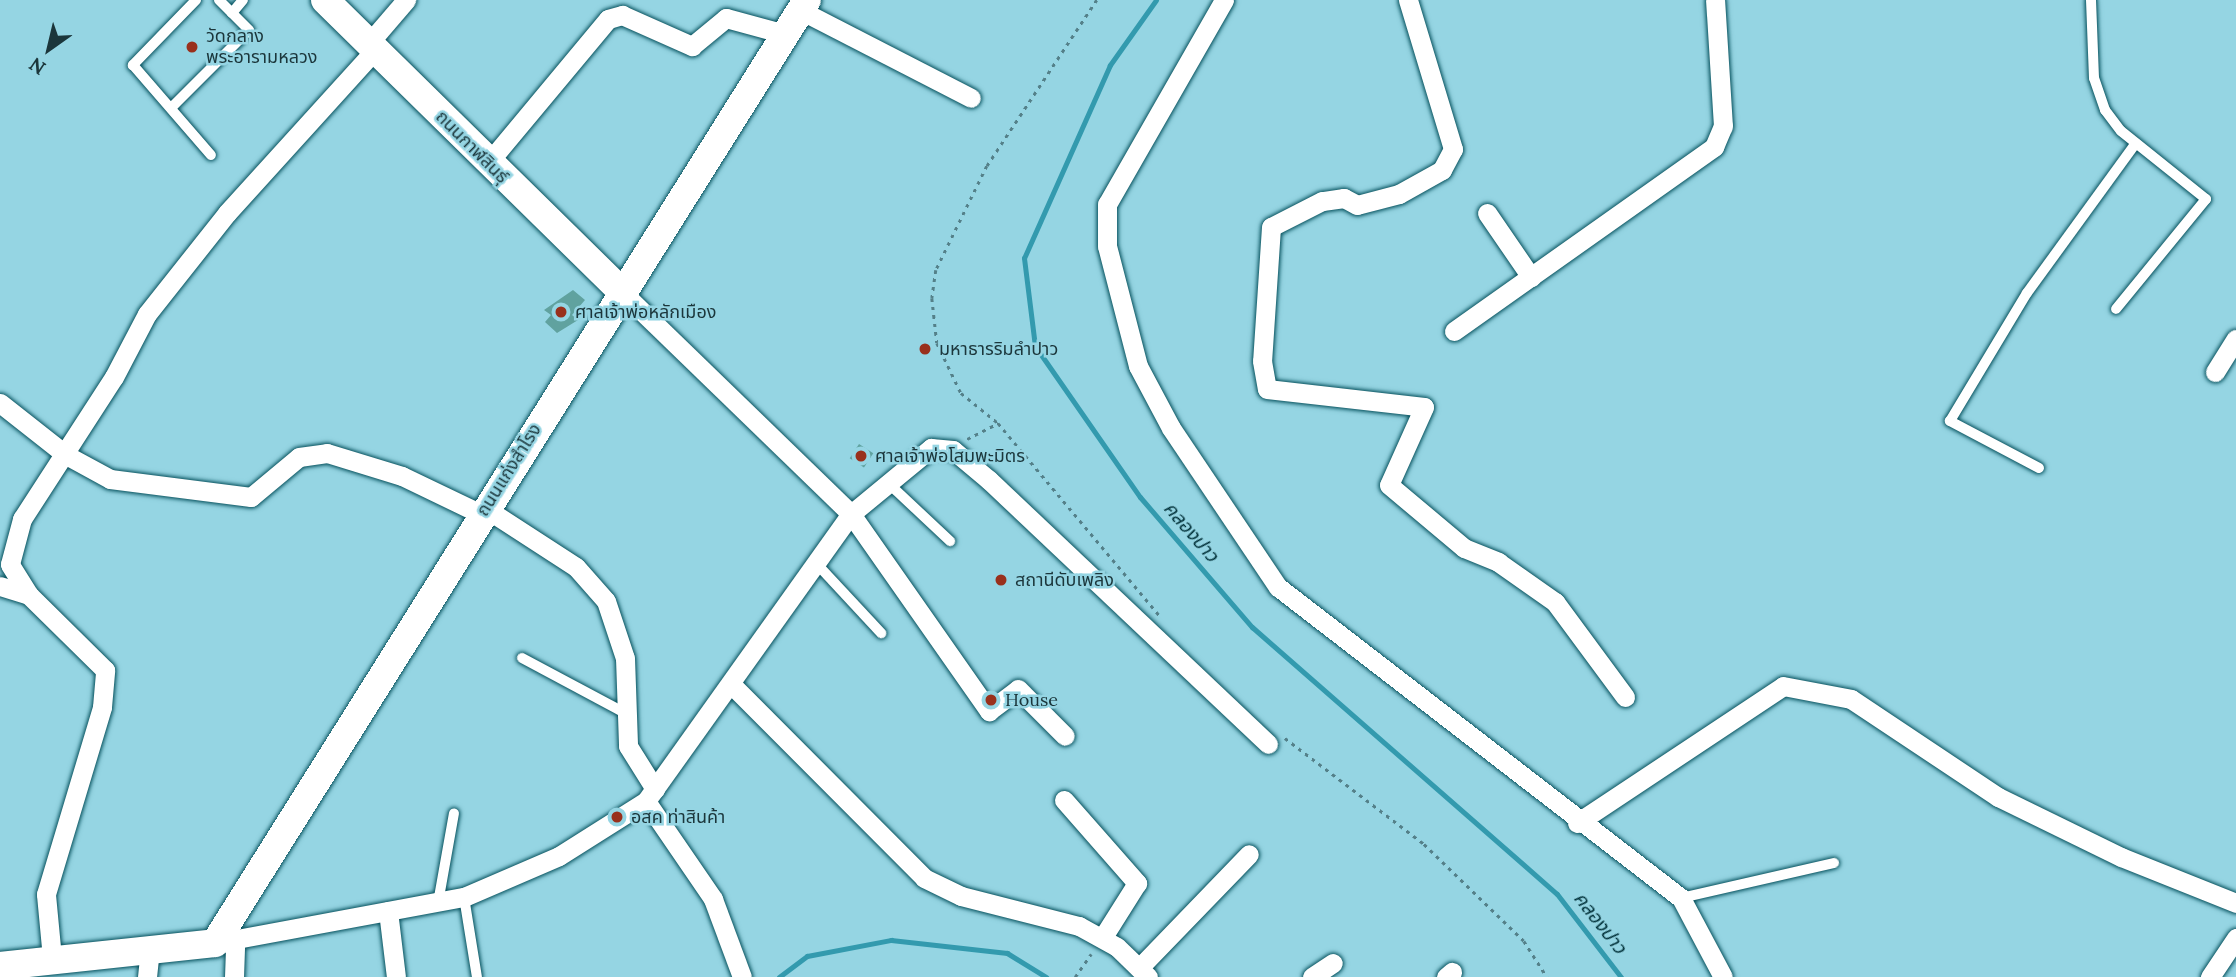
<!DOCTYPE html>
<html>
<head>
<meta charset="utf-8">
<style>
	body { margin:0 }
	#map { position:relative; width:2236px; height:977px; overflow:hidden; background:#95d5e3; font-family:Lora,"Noto Sans Thai",serif }
	div>[style] { position:absolute }
	.stream>* { height:5px; margin:-2.5px; padding:0 2.5px; transform-origin:2.5px; border-radius:2.5px; background:#339aae }
	.building>* { inset:0; background:#60a29f; transform-origin:0 0 }
	.path>* { height:2.5px; margin-top:-1.25px; transform-origin:0; background:repeating-linear-gradient(90deg,#548089 0 3.5px,transparent 0 8.5px) }
	.roads { filter:drop-shadow(0 0 2px #06515d) drop-shadow(0 0 2px #06515d) }
	.lane>* { height:10px; margin:-5px; padding:0 5px; transform-origin:5px; border-radius:5px; background:#fff }
	.street>* { height:19px; margin:-9.5px; padding:0 9.5px; transform-origin:9.5px; border-radius:9.5px; background:#fff }
	.secondary>* { height:28px; margin:-14px; padding:0 14px; transform-origin:14px; border-radius:14px; background:#fff }
	.dots>* { width:19px; height:19px; translate:-50% -50%; box-sizing:border-box; border:4px solid #95d5e3; border-radius:50% }
	span { translate:-50% -50%; white-space:nowrap; text-align:center; line-height:1.15; -webkit-text-stroke:5px #95d5e3; paint-order:stroke }
	.poi-label { font-size:18px; color:#1b363b }
	.left { translate:0 -50%; text-align:left }
	.street-label { font-size:18px; color:#1b363b }
	.water-label { font-size:19px; color:#003038; font-style:italic }
	.north { position:absolute; left:14px; top:14px; width:70px; height:70px; -webkit-text-stroke:5px #95d5e3; paint-order:stroke; rotate:214deg; font-size:19px; font-weight:700; line-height:28px; text-align:center; color:#1b363b }
	.north::after { content:''; display:block; margin:auto; width:24px; height:32px; background:#1b363b; clip-path:polygon(50% 0,100% 100%,50% 72%,0 100%) }
</style>
</head>
<body>
<div id="map">
	<div class="stream">
		<i style="left:1156px;top:0;width:80px;rotate:125.3deg"></i>
		<i style="left:1110px;top:65px;width:211px;rotate:114deg"></i>
		<i style="left:1024px;top:258px;width:89px;rotate:82.9deg"></i>
		<i style="left:1035px;top:346px;width:184px;rotate:55.2deg"></i>
		<i style="left:1140px;top:497px;width:172px;rotate:49.3deg"></i>
		<i style="left:1252px;top:627px;width:405px;rotate:41.2deg"></i>
		<i style="left:1557px;top:894px;width:105px;rotate:52.4deg"></i>
		<i style="left:779px;top:977px;width:35px;rotate:-37deg"></i>
		<i style="left:807px;top:956px;width:86px;rotate:-10.8deg"></i>
		<i style="left:891px;top:940px;width:117px;rotate:6.4deg"></i>
		<i style="left:1007px;top:953px;width:46px;rotate:31.6deg"></i>
	</div>
	<div class="building">
		<i style="clip-path:polygon(573px 290px,585px 300px,572px 315px,578px 320px,557px 333px,545px 322px,551px 315px,544px 310px)"></i>
		<i style="left:859px;top:444px;width:17px;height:17px;rotate:33deg"></i>
	</div>
	<div class="path">
		<i style="left:1097px;top:0;width:199px;rotate:123.5deg"></i>
		<i style="left:987px;top:166px;width:116px;rotate:116.1deg"></i>
		<i style="left:936px;top:270px;width:28px;rotate:98deg"></i>
		<i style="left:932px;top:298px;width:45px;rotate:83.7deg"></i>
		<i style="left:937px;top:343px;width:55px;rotate:64.4deg"></i>
		<i style="left:961px;top:393px;width:48px;rotate:39deg"></i>
		<i style="left:998px;top:423px;width:252px;rotate:50deg"></i>
		<i style="left:967px;top:439px;width:35px;rotate:-27deg"></i>
		<i style="left:1285px;top:738px;width:175px;rotate:37.3deg"></i>
		<i style="left:1424px;top:844px;width:139px;rotate:44.1deg"></i>
		<i style="left:1524px;top:941px;width:43px;rotate:57.4deg"></i>
		<i style="left:1075px;top:977px;width:28px;rotate:-55deg"></i>
	</div>
	<div class="roads">
		<div class="lane">
			<i style="left:196px;top:0;width:91px;rotate:134.1deg"></i>
			<i style="left:133px;top:65px;width:119px;rotate:49.1deg"></i>
			<i style="left:219px;top:0;width:18px;rotate:45deg"></i>
			<i style="left:2091px;top:0;width:78px;rotate:87.8deg"></i>
			<i style="left:2094px;top:78px;width:34px;rotate:71deg"></i>
			<i style="left:2105px;top:110px;width:26px;rotate:53deg"></i>
			<i style="left:2121px;top:131px;width:109px;rotate:38.7deg"></i>
			<i style="left:2206px;top:199px;width:142px;rotate:129.3deg"></i>
			<i style="left:171px;top:108px;width:110px;rotate:-45deg"></i>
			<i style="left:249px;top:30px;width:24px;rotate:-135deg"></i>
			<i style="left:232px;top:13px;width:17px;rotate:-50deg"></i>
			<i style="left:2039px;top:468px;width:101px;rotate:-152.2deg"></i>
			<i style="left:1950px;top:421px;width:149px;rotate:-59deg"></i>
			<i style="left:2027px;top:293px;width:185px;rotate:-54deg"></i>
			<i style="left:886px;top:481px;width:88px;rotate:43.2deg"></i>
			<i style="left:816px;top:563px;width:96px;rotate:47.1deg"></i>
			<i style="left:522px;top:658px;width:115px;rotate:28.1deg"></i>
			<i style="left:464px;top:897px;width:81px;rotate:80.8deg"></i>
			<i style="left:1681px;top:898px;width:157px;rotate:-12.9deg"></i>
			<i style="left:438px;top:903px;width:91px;rotate:-79.9deg"></i>
		</div>
		<div class="street">
			<i style="left:1224px;top:0;width:235px;rotate:119.8deg"></i>
			<i style="left:1107px;top:204px;width:42px;rotate:90deg"></i>
			<i style="left:1107px;top:246px;width:124px;rotate:75.5deg"></i>
			<i style="left:1138px;top:366px;width:70px;rotate:62deg"></i>
			<i style="left:1171px;top:428px;width:192px;rotate:56.1deg"></i>
			<i style="left:1278px;top:587px;width:509px;rotate:37.66deg"></i>
			<i style="left:1681px;top:898px;width:89px;rotate:62deg"></i>
			<i style="left:1408px;top:0;width:156px;rotate:73.2deg"></i>
			<i style="left:1453px;top:149px;width:24px;rotate:118deg"></i>
			<i style="left:1442px;top:170px;width:49px;rotate:150.8deg"></i>
			<i style="left:1399px;top:194px;width:43px;rotate:165.3deg"></i>
			<i style="left:1357px;top:205px;width:15px;rotate:-152deg"></i>
			<i style="left:1344px;top:198px;width:22px;rotate:172deg"></i>
			<i style="left:1322px;top:201px;width:57px;rotate:153deg"></i>
			<i style="left:1271px;top:227px;width:134px;rotate:93.8deg"></i>
			<i style="left:1262px;top:361px;width:28px;rotate:80deg"></i>
			<i style="left:1267px;top:389px;width:158px;rotate:6.5deg"></i>
			<i style="left:1424px;top:407px;width:85px;rotate:114.2deg"></i>
			<i style="left:1389px;top:485px;width:98px;rotate:40deg"></i>
			<i style="left:1464px;top:548px;width:37px;rotate:22deg"></i>
			<i style="left:1498px;top:562px;width:70px;rotate:35.1deg"></i>
			<i style="left:1555px;top:602px;width:118px;rotate:53.6deg"></i>
			<i style="left:800px;top:10px;width:192px;rotate:27.2deg"></i>
			<i style="left:369px;top:43px;width:57px;rotate:-49.3deg"></i>
			<i style="left:488px;top:163px;width:187px;rotate:-50.2deg"></i>
			<i style="left:608px;top:19px;width:15px;rotate:-16deg"></i>
			<i style="left:622px;top:15px;width:77px;rotate:23.9deg"></i>
			<i style="left:692px;top:46px;width:44px;rotate:-39.5deg"></i>
			<i style="left:726px;top:18px;width:61px;rotate:15.2deg"></i>
			<i style="left:1487px;top:213px;width:78px;rotate:55.5deg"></i>
			<i style="left:622px;top:292px;width:319px;rotate:44.1deg"></i>
			<i style="left:851px;top:514px;width:241px;rotate:55deg"></i>
			<i style="left:989px;top:711px;width:36px;rotate:-37deg"></i>
			<i style="left:1018px;top:689px;width:66px;rotate:45deg"></i>
			<i style="left:1454px;top:331px;width:319px;rotate:-35.3deg"></i>
			<i style="left:1714px;top:147px;width:23px;rotate:-67deg"></i>
			<i style="left:1723px;top:126px;width:126px;rotate:-93.6deg"></i>
			<i style="left:2215px;top:372px;width:39px;rotate:-58deg"></i>
			<i style="left:0;top:403px;width:84px;rotate:38.2deg"></i>
			<i style="left:66px;top:455px;width:50px;rotate:28.6deg"></i>
			<i style="left:110px;top:479px;width:142px;rotate:7.3deg"></i>
			<i style="left:251px;top:497px;width:62px;rotate:-39.8deg"></i>
			<i style="left:299px;top:457px;width:28px;rotate:-8deg"></i>
			<i style="left:327px;top:453px;width:78px;rotate:17deg"></i>
			<i style="left:402px;top:476px;width:88px;rotate:25.7deg"></i>
			<i style="left:485px;top:508px;width:108px;rotate:33deg"></i>
			<i style="left:576px;top:567px;width:45px;rotate:48.6deg"></i>
			<i style="left:606px;top:601px;width:60px;rotate:71.6deg"></i>
			<i style="left:625px;top:658px;width:88px;rotate:88deg"></i>
			<i style="left:628px;top:746px;width:51px;rotate:57.9deg"></i>
			<i style="left:0;top:586px;width:30px;rotate:17deg"></i>
			<i style="left:732px;top:685px;width:272px;rotate:45.1deg"></i>
			<i style="left:924px;top:878px;width:41px;rotate:25.9deg"></i>
			<i style="left:961px;top:896px;width:122px;rotate:14.3deg"></i>
			<i style="left:1079px;top:926px;width:43px;rotate:28.9deg"></i>
			<i style="left:1117px;top:947px;width:43px;rotate:44.1deg"></i>
			<i style="left:1064px;top:800px;width:111px;rotate:48.7deg"></i>
			<i style="left:1137px;top:883px;width:64px;rotate:122.2deg"></i>
			<i style="left:646px;top:801px;width:119px;rotate:55.6deg"></i>
			<i style="left:713px;top:899px;width:83px;rotate:69.6deg"></i>
			<i style="left:1577px;top:823px;width:247px;rotate:-33.6deg"></i>
			<i style="left:1783px;top:686px;width:69px;rotate:10.8deg"></i>
			<i style="left:1851px;top:699px;width:177px;rotate:33.7deg"></i>
			<i style="left:1998px;top:797px;width:137px;rotate:26deg"></i>
			<i style="left:2121px;top:857px;width:124px;rotate:21.8deg"></i>
			<i style="left:388px;top:911px;width:66px;rotate:83.1deg"></i>
			<i style="left:215px;top:943px;width:253px;rotate:-10.5deg"></i>
			<i style="left:464px;top:897px;width:103px;rotate:-23.3deg"></i>
			<i style="left:559px;top:856px;width:103px;rotate:-32.3deg"></i>
			<i style="left:646px;top:801px;width:353px;rotate:-54.5deg"></i>
			<i style="left:851px;top:514px;width:104px;rotate:-39.5deg"></i>
			<i style="left:931px;top:448px;width:22px;rotate:5deg"></i>
			<i style="left:953px;top:450px;width:47px;rotate:39.8deg"></i>
			<i style="left:989px;top:480px;width:384px;rotate:43.4deg"></i>
			<i style="left:52px;top:958px;width:64px;rotate:-95.4deg"></i>
			<i style="left:46px;top:894px;width:195px;rotate:-73.3deg"></i>
			<i style="left:102px;top:707px;width:37px;rotate:-85deg"></i>
			<i style="left:105px;top:670px;width:107px;rotate:-135.4deg"></i>
			<i style="left:29px;top:595px;width:36px;rotate:-122deg"></i>
			<i style="left:10px;top:564px;width:47px;rotate:-75.1deg"></i>
			<i style="left:22px;top:519px;width:169px;rotate:-57.1deg"></i>
			<i style="left:114px;top:377px;width:71px;rotate:-62.4deg"></i>
			<i style="left:147px;top:314px;width:129px;rotate:-51.6deg"></i>
			<i style="left:227px;top:213px;width:220px;rotate:-47.8deg"></i>
			<i style="left:1139px;top:968px;width:158px;rotate:-46deg"></i>
			<i style="left:147px;top:977px;width:28px;rotate:-84deg"></i>
			<i style="left:234px;top:977px;width:38px;rotate:-88deg"></i>
			<i style="left:1312px;top:977px;width:25px;rotate:-34deg"></i>
			<i style="left:1446px;top:977px;width:8px;rotate:-40deg"></i>
			<i style="left:2210px;top:977px;width:47px;rotate:-56.3deg"></i>
		</div>
		<div class="secondary">
			<i style="left:325px;top:0;width:417px;rotate:44.5deg"></i>
			<i style="left:0;top:966px;width:216px;rotate:-6.1deg"></i>
			<i style="left:215px;top:943px;width:1113px;rotate:-57.88deg"></i>
		</div>
	</div>
	<div class="dots">
		<i style="left:192px;top:47px;background:#99301c"></i>
		<i style="left:561px;top:312px;background:#99301c"></i>
		<i style="left:925px;top:349px;background:#99301c"></i>
		<i style="left:861px;top:456px;background:#99301c"></i>
		<i style="left:1001px;top:580px;background:#99301c"></i>
		<i style="left:991px;top:700px;background:#99301c"></i>
		<i style="left:617px;top:817px;background:#99301c"></i>
	</div>
	<div class="poi-label">
		<span class="left" style="left:206px;top:47px">วัดกลาง<br>พระอารามหลวง</span>
		<span class="left" style="left:575px;top:312px">ศาลเจ้าพ่อหลักเมือง</span>
		<span class="left" style="left:939px;top:349px">มหาธารริมลำปาว</span>
		<span class="left" style="left:875px;top:456px">ศาลเจ้าพ่อโสมพะมิตร</span>
		<span class="left" style="left:1015px;top:580px">สถานีดับเพลิง</span>
		<span class="left" style="left:1005px;top:700px">House</span>
		<span class="left" style="left:631px;top:817px">อสค ท่าสินค้า</span>
	</div>
	<div class="street-label">
		<span style="left:472px;top:147px;rotate:45deg">ถนนกาฬสินธุ์</span>
		<span style="left:509px;top:470px;rotate:-58deg">ถนนแก่งสำโรง</span>
	</div>
	<div class="water-label">
		<span style="left:1191px;top:532px;rotate:49deg">คลองปาว</span>
		<span style="left:1600px;top:923px;rotate:52deg">คลองปาว</span>
	</div>
	<div class="north">N</div>
</div>
</body>
</html>
